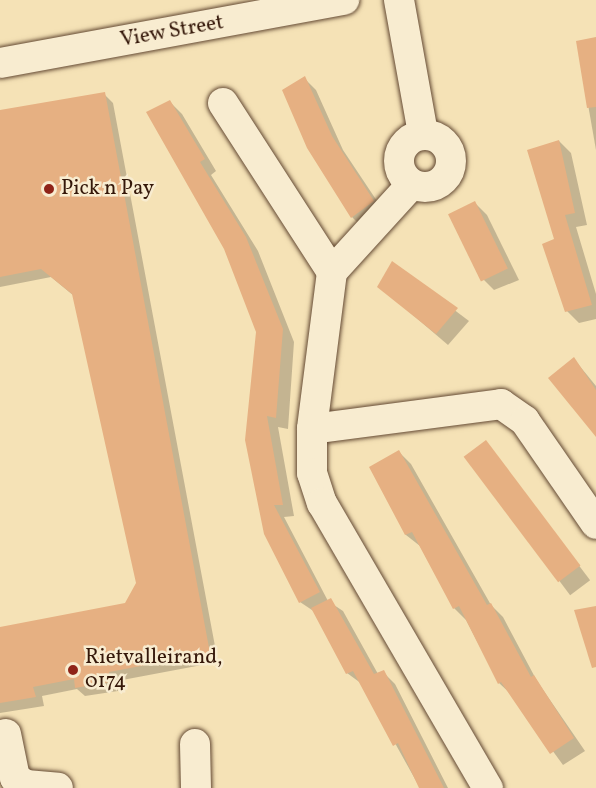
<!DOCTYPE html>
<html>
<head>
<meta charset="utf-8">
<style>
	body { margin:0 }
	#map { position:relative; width:596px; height:788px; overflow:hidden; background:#f5e2b6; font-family:Vollkorn,serif }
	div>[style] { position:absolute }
	.shadow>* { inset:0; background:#0003; transform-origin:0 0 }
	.building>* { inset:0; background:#e6b082; transform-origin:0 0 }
	.roads { filter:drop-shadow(0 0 2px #644a34) drop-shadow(0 0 2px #644a34) }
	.minor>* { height:30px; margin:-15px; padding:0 15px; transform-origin:15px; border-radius:15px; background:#f8ecd0 }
	.minor>.ring { margin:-15px; padding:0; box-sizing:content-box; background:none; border:30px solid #f8ecd0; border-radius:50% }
	.dots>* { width:16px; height:16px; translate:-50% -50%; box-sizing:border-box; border:3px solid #f8ecd0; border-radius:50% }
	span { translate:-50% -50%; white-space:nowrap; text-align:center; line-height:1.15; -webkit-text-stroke:5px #f8ecd0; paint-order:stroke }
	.street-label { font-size:21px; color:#341709 }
	.poi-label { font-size:21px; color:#341709 }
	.left { translate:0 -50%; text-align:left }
</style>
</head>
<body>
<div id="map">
	<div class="shadow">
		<i style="clip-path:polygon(596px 39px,596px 150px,577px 42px)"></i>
		<i style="clip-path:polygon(304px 78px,316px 90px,343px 150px,385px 213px,364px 229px,352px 217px)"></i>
		<i style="clip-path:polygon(104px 94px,113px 103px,218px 662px,117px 681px,118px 691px,85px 696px,77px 689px,42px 696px,44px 706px,0 713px,0 628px,126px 604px,138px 583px,74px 296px,51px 277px,0 287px,0 112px)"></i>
		<i style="clip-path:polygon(170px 102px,182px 114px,216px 171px,211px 175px,258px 251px,294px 342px,288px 429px,278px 427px,294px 516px,284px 517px,328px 601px,343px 611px,378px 674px,383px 672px,395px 684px,448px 788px,420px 788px,362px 684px,347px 673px,315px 612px,300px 602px,265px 534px,258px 332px)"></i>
		<i style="clip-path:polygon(559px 141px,571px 153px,587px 225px,576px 227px,596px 294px,596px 319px,579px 323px,567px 311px,555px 240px)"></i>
		<i style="clip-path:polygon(475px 203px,487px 215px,519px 280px,494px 290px,482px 278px)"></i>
		<i style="clip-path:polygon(392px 263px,469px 321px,448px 345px,379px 286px)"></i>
		<i style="clip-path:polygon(574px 359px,596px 386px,596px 435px)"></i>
		<i style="left:486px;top:442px;width:173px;height:25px;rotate:53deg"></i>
		<i style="clip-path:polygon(399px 452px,411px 464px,491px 605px,503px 617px,537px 681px,585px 751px,563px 765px,512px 695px,499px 683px,466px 620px,454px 608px,420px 546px,406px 535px,371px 467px)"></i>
	</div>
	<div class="building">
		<i style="clip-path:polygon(596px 37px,596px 107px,587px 108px,576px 41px)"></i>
		<i style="clip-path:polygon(305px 76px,332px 136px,374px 201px,351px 218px,307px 148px,282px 90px)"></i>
		<i style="clip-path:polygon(105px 92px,210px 653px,109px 672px,110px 682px,75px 688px,74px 679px,33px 687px,36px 697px,0 703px,0 627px,125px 603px,136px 583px,72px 294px,41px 269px,0 277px,0 110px)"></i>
		<i style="clip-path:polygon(170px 100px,205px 159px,200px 162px,246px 237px,283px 329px,276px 418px,267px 416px,283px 505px,274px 505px,320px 592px,299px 603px,264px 534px,245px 440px,256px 332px,224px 249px,146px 112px)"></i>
		<i style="clip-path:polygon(559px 140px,575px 213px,565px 215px,592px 305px,565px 312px,542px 244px,554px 239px,527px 150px)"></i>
		<i style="left:475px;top:201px;width:75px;height:30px;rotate:64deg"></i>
		<i style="clip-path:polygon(392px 261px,458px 308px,436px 334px,377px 287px)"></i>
		<i style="clip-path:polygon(574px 357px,596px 390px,596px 437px,548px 378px)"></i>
		<i style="left:486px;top:440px;width:157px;height:28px;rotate:53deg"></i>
		<i style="clip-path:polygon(399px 450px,487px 605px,491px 603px,531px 677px,534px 675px,574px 738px,550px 754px,501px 682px,498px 684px,459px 606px,453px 609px,412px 532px,405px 535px,369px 467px)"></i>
		<i style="clip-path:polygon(331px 598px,374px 674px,384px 670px,444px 788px,419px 788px,398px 743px,393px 746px,353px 671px,346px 674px,311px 608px)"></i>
		<i style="clip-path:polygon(596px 606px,596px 667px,592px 668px,574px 610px)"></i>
	</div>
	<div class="roads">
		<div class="minor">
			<i style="left:399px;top:0;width:136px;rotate:79.8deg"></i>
			<i style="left:0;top:63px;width:350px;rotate:-10.4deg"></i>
			<i style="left:223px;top:103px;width:201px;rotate:57.2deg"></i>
			<i class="ring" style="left:399px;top:135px;width:22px;height:22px"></i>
			<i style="left:412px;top:184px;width:119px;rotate:132.3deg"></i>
			<i style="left:332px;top:272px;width:158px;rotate:97.3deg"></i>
			<i style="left:312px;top:429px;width:44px;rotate:90deg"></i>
			<i style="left:312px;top:473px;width:32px;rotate:72deg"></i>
			<i style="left:322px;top:503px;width:330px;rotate:59.8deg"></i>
			<i style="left:312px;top:429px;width:191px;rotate:-7.5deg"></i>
			<i style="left:501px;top:404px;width:29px;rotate:35deg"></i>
			<i style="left:525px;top:421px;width:125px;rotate:55.4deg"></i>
			<i style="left:6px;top:734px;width:45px;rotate:78.4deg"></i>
			<i style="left:15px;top:778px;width:13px;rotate:32deg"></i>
			<i style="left:26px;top:785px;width:32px;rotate:5deg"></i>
			<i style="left:195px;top:744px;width:44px;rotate:88.7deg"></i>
		</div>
	</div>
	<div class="dots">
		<i style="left:49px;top:189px;background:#8f2418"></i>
		<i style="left:73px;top:670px;background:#8f2418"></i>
	</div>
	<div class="street-label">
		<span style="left:172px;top:32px;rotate:-10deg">View Street</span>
	</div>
	<div class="poi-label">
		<span class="left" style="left:61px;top:189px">Pick n Pay</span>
		<span class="left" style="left:85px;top:670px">Rietvalleirand,<br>0174</span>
	</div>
</div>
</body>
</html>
